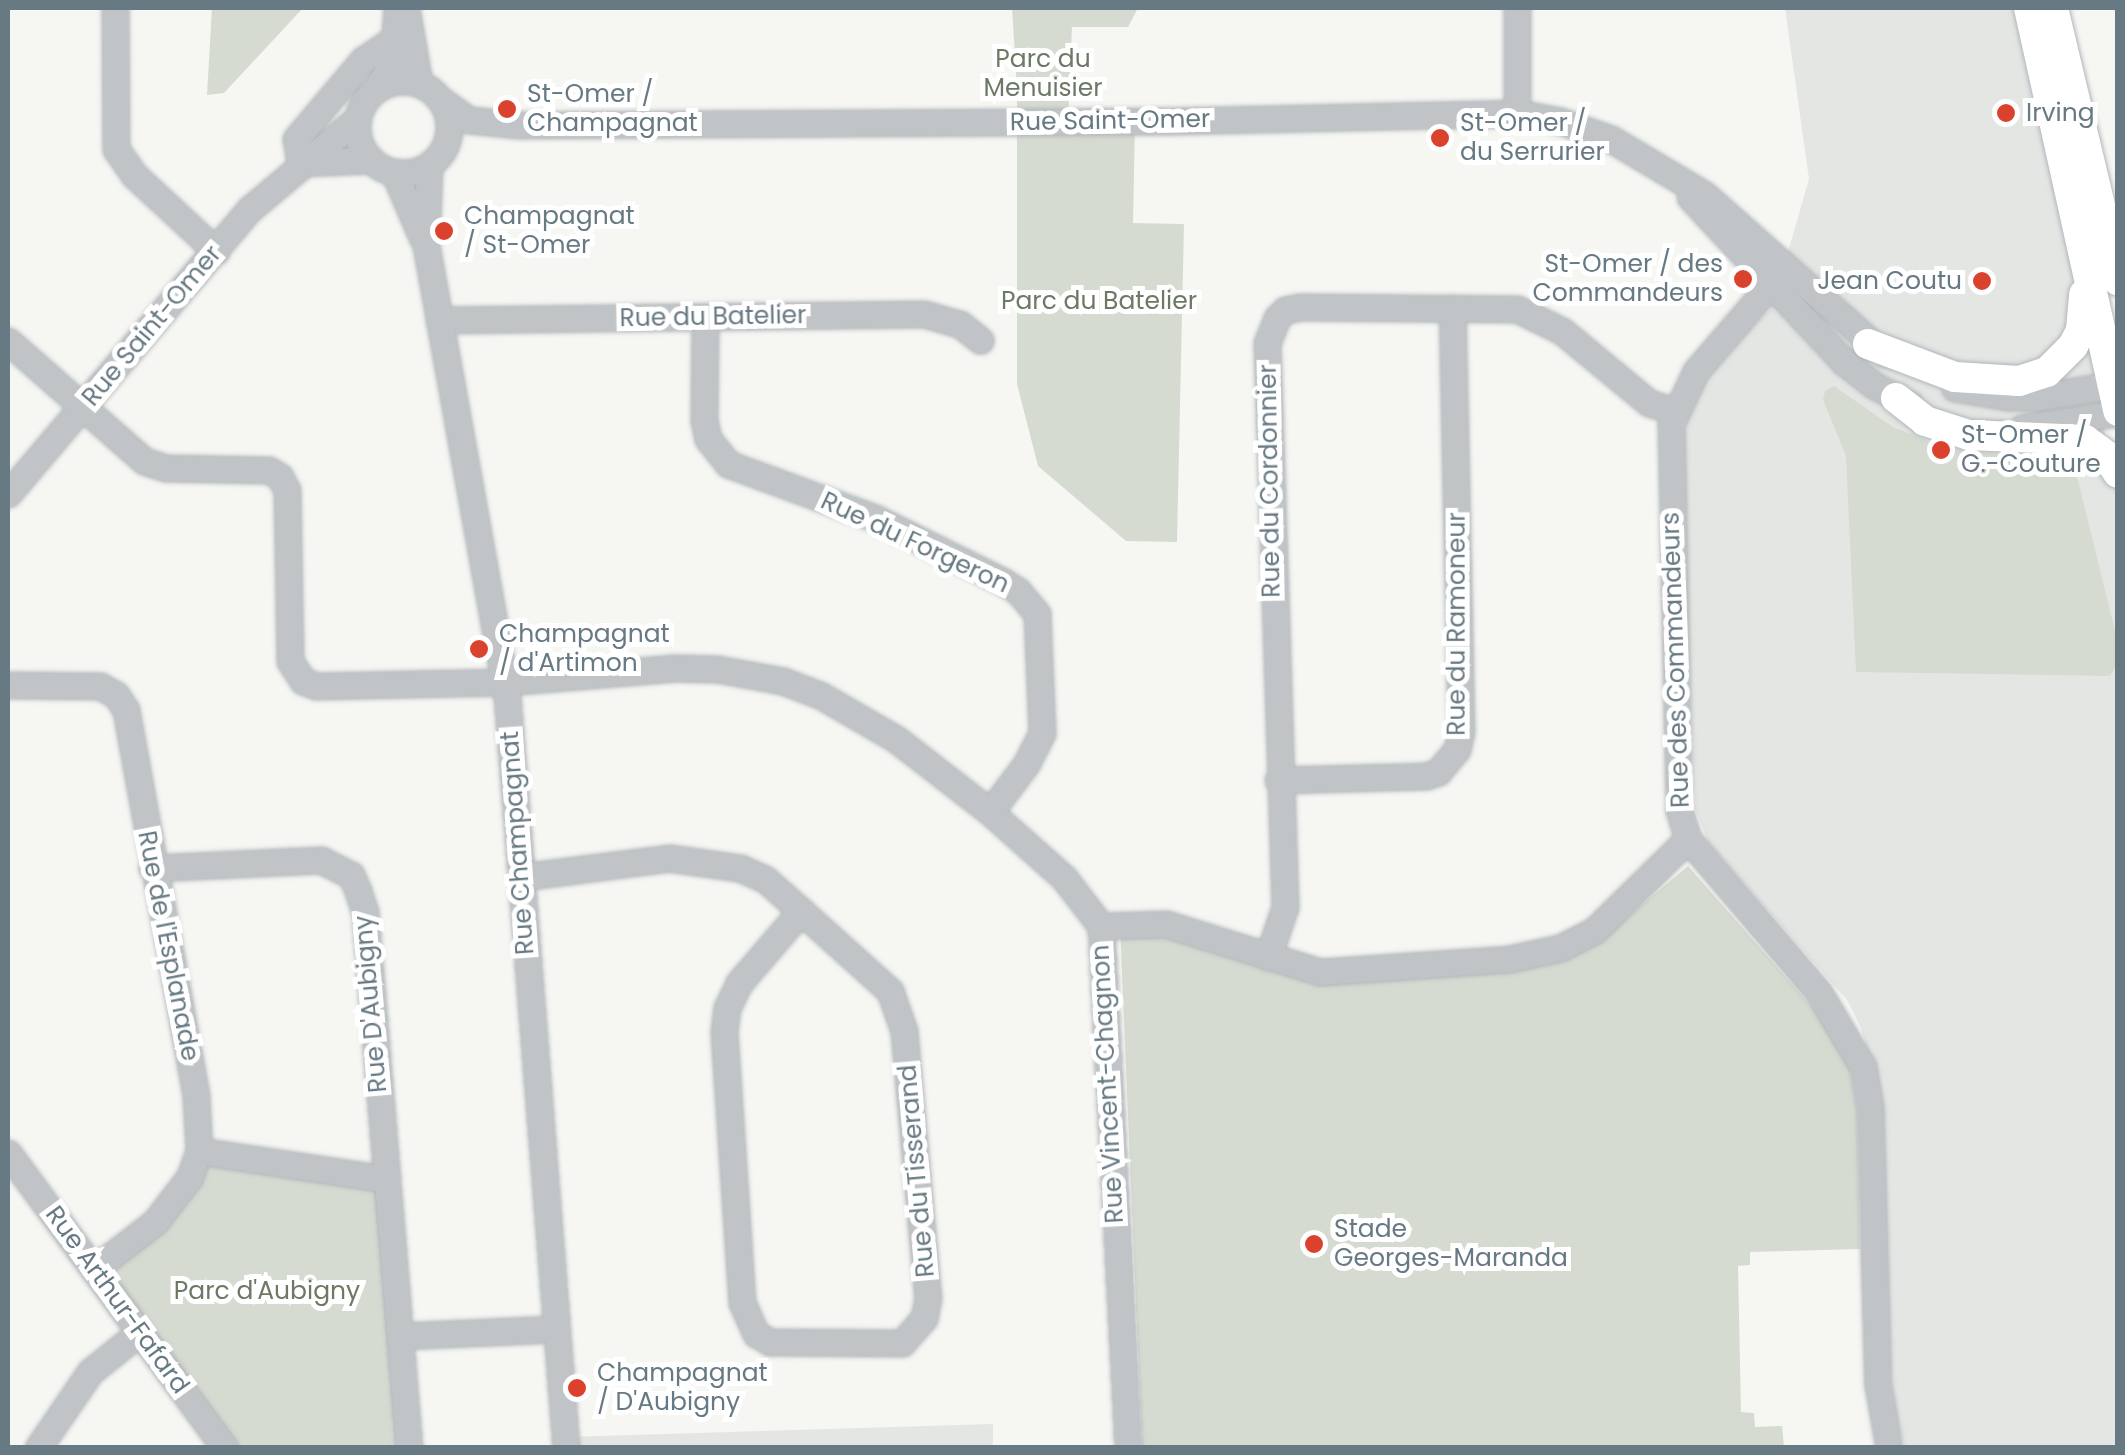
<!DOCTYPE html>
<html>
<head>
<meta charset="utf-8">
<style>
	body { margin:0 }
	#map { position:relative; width:2125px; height:1455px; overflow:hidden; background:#f6f6f3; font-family:Poppins,sans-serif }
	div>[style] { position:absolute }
	.built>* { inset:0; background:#e4e6e4 }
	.green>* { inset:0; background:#d6dbd2 }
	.roads { filter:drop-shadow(0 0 2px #b1b7ba) drop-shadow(0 0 2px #b1b7ba) }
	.minor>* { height:25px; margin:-12.5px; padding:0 12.5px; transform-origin:12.5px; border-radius:12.5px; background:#c0c4c7 }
	.minor>.ring { margin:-12.5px; padding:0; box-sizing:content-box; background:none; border:25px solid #c0c4c7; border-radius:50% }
	.major>* { height:30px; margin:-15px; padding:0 15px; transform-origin:15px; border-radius:15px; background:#fff }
	.dots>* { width:28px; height:28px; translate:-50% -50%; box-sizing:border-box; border:5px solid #fff; border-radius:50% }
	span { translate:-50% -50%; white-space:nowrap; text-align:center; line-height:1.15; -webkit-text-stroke:10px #fff; paint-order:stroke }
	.park-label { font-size:25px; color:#6c7a65 }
	.poi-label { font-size:25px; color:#677983 }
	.left { translate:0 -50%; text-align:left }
	.right { translate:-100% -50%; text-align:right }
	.street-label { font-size:25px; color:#677983 }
	.frame { position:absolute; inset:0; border:10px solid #677983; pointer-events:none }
</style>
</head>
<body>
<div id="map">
	<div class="built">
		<i style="clip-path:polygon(1785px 8px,2022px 8px,2096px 340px,2107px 456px,2117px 474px,2117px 1447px,1905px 1447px,1896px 1416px,1888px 1346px,1877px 1087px,1861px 1028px,1847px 1000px,1708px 842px,1695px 808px,1682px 439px,1691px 406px,1718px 359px,1772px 308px,1809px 179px)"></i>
		<i style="clip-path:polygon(993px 1424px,993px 1448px,566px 1448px,566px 1437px)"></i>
	</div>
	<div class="green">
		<i style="clip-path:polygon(212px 8px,303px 8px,224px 93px,207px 95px)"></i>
		<i style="clip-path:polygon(1012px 8px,1138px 8px,1128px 27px,1072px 27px,1068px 121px,1135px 122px,1133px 223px,1184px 224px,1177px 542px,1126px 541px,1038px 466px,1017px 384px,1017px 88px)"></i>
		<i style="clip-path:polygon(1834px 386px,1893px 427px,1945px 448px,2041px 460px,2069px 470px,2078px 480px,2117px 639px,2117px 664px,2110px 676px,1856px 672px,1846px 456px,1823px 400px,1825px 391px)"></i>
		<i style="clip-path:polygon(1688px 866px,1834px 1032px,1849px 1065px,1857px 1108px,1860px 1249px,1750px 1252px,1750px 1265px,1738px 1266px,1741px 1412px,1754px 1413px,1755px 1427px,1782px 1426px,1784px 1447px,1142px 1447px,1120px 926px,1317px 978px,1607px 934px)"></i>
		<i style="clip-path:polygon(199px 1151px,386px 1179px,409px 1447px,225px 1447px,94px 1269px,155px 1222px)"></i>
	</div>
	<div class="roads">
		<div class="minor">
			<i style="left:115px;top:8px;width:141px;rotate:89.6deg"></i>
			<i style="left:116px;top:149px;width:32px;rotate:55deg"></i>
			<i style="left:134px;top:175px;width:112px;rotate:42.8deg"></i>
			<i style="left:406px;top:8px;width:76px;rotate:80.2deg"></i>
			<i style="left:1517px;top:8px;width:105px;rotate:90deg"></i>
			<i class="ring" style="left:357px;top:81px;width:67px;height:67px"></i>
			<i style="left:378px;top:87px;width:30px;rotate:-60deg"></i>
			<i style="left:393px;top:61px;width:53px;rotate:-85.7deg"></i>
			<i style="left:441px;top:100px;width:34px;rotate:36deg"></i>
			<i style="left:469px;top:120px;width:51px;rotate:5.6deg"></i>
			<i style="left:520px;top:125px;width:651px;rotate:-0.35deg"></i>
			<i style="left:1171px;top:121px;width:346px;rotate:-1.3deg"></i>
			<i style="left:1517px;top:113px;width:44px;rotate:10.5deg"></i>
			<i style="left:1560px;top:121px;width:54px;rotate:19.4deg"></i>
			<i style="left:1611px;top:139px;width:109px;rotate:30.8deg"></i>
			<i style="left:1705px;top:195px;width:239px;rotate:41.6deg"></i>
			<i style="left:300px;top:163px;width:24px;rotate:-99deg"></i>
			<i style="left:296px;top:139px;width:104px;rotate:-49.7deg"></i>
			<i style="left:363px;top:60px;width:36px;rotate:-34deg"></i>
			<i style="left:300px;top:163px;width:71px;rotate:-2.4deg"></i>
			<i style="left:429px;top:165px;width:80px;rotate:92.1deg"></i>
			<i style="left:426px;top:245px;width:457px;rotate:79.8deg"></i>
			<i style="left:507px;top:695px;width:755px;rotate:85.52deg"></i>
			<i style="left:394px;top:172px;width:71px;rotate:66.7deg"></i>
			<i style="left:1690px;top:197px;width:226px;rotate:47deg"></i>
			<i style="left:1844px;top:362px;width:37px;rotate:38deg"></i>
			<i style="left:1873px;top:385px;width:42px;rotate:27.2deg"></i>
			<i style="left:1785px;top:268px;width:136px;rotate:130.8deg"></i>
			<i style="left:1696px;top:371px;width:59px;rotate:115.3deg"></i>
			<i style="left:1671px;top:424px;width:386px;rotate:88.8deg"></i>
			<i style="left:1679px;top:810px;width:30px;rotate:73deg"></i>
			<i style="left:1688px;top:839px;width:202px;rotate:49.6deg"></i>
			<i style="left:1819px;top:993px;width:86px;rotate:59.3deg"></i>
			<i style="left:1863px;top:1067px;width:41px;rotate:80.1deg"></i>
			<i style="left:1870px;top:1107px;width:278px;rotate:88.4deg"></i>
			<i style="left:1878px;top:1385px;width:64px;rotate:80.1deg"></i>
			<i style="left:705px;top:318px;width:102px;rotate:90.6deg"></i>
			<i style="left:704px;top:420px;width:19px;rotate:78deg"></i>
			<i style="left:708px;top:439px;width:32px;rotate:51deg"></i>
			<i style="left:728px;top:464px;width:157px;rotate:20.2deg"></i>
			<i style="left:875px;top:518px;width:144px;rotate:26.4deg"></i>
			<i style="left:1004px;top:582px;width:17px;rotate:33deg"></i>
			<i style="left:1018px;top:591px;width:30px;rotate:50deg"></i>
			<i style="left:1037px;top:614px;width:119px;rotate:87.6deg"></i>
			<i style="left:1042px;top:733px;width:34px;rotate:117deg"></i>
			<i style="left:1027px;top:763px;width:61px;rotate:127.1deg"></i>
			<i style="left:439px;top:320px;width:485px;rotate:-0.7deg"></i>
			<i style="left:924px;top:314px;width:37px;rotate:16deg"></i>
			<i style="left:960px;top:324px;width:26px;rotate:39deg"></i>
			<i style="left:8px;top:341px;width:181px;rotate:41.4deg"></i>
			<i style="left:144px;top:461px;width:23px;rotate:18deg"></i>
			<i style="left:166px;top:468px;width:103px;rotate:1.1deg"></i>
			<i style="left:269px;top:470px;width:13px;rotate:32deg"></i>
			<i style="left:280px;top:477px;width:15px;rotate:62deg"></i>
			<i style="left:287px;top:490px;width:171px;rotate:89deg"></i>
			<i style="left:290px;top:661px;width:24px;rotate:57deg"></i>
			<i style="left:303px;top:681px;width:14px;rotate:21deg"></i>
			<i style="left:316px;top:686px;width:189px;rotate:-1.2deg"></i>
			<i style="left:505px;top:682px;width:171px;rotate:-4.7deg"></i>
			<i style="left:675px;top:668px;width:42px;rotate:1.4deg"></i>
			<i style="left:717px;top:669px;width:67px;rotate:10.3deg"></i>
			<i style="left:783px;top:681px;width:40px;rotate:21deg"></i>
			<i style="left:820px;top:695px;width:88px;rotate:30.1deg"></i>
			<i style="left:896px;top:739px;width:119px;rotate:37.8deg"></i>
			<i style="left:990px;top:812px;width:99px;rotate:41.7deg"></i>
			<i style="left:1064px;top:878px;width:61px;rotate:52.4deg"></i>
			<i style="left:1101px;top:926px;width:523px;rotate:87.04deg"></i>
			<i style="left:1955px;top:388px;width:54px;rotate:9.6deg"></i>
			<i style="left:2008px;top:397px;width:31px"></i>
			<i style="left:2039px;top:397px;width:80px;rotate:-9.3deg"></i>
			<i style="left:2022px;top:428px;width:97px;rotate:-8.9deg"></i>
			<i style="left:8px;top:494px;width:374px;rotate:-49.7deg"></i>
			<i style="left:250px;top:209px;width:140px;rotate:-40.1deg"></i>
			<i style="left:8px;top:685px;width:92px;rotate:0.6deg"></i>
			<i style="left:100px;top:686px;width:18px;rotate:29deg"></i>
			<i style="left:116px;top:695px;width:18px;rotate:56deg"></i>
			<i style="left:126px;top:710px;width:392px;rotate:79.7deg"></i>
			<i style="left:196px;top:1096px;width:55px;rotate:86.9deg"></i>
			<i style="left:199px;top:1151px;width:29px;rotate:110deg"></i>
			<i style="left:189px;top:1178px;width:56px;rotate:127.7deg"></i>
			<i style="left:155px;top:1222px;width:77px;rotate:142.4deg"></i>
			<i style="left:1278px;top:780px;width:148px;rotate:-1.5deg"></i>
			<i style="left:1426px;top:776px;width:13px;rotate:-18deg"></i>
			<i style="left:1438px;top:772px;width:30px;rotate:-50deg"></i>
			<i style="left:1457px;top:749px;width:18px;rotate:-77deg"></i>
			<i style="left:1461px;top:731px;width:423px;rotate:-91.2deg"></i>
			<i style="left:152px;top:868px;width:169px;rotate:-2.7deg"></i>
			<i style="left:321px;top:860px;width:34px;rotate:27deg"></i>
			<i style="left:351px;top:875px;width:17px;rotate:66deg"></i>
			<i style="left:358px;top:891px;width:22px;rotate:72deg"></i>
			<i style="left:365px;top:912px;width:538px;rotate:85.31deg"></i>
			<i style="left:521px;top:877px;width:149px;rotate:-7.3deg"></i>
			<i style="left:669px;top:858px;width:72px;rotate:8deg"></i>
			<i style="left:740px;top:868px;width:27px;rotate:24deg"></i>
			<i style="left:765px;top:879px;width:48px;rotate:41.6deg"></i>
			<i style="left:801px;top:911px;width:120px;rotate:42deg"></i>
			<i style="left:890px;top:991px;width:42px;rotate:70.7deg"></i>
			<i style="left:904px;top:1031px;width:268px;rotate:84.9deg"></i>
			<i style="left:928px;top:1298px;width:20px;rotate:101deg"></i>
			<i style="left:924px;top:1318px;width:33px;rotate:131deg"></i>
			<i style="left:902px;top:1343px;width:132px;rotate:-179.6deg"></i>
			<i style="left:770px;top:1342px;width:16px;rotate:-150deg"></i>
			<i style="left:756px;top:1334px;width:34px;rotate:-114deg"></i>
			<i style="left:742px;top:1303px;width:272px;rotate:-93.8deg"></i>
			<i style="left:724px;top:1032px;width:24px;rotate:-83deg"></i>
			<i style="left:727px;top:1008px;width:28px;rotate:-64deg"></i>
			<i style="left:739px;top:983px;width:95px;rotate:-49.3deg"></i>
			<i style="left:1101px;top:926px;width:65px;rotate:-1.8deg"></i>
			<i style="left:1166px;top:924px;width:161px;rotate:17.3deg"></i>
			<i style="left:1320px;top:972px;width:189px;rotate:-3.9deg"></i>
			<i style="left:1509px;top:959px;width:52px;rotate:-12.2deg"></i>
			<i style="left:1560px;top:948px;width:39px;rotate:-27deg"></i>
			<i style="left:1595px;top:930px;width:130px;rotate:-44.4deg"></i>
			<i style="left:1268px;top:957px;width:53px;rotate:-71.2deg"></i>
			<i style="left:1285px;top:907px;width:564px;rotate:-91.83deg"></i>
			<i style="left:1267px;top:343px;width:27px;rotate:-68deg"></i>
			<i style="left:1277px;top:318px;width:11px;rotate:-45deg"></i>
			<i style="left:1285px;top:310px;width:15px;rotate:-11deg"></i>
			<i style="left:1300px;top:307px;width:217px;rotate:0.5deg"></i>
			<i style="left:1517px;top:309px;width:50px;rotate:26.1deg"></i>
			<i style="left:1562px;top:331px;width:113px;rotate:39.6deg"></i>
			<i style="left:1649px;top:403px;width:27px;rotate:17deg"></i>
			<i style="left:199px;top:1151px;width:189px;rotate:8.5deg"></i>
			<i style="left:8px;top:1153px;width:366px;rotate:53.7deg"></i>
			<i style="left:402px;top:1336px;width:152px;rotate:-2.6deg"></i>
			<i style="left:38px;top:1448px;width:92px;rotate:-55.6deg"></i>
			<i style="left:90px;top:1372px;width:64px;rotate:-38.7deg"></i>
		</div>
		<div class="major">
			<i style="left:2029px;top:8px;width:413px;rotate:77.5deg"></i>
			<i style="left:2053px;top:8px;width:280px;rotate:76.6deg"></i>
			<i style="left:1868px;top:344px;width:93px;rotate:20.8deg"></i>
			<i style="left:1955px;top:377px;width:64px;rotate:3.6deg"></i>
			<i style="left:2019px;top:381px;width:29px;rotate:-18deg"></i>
			<i style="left:2047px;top:372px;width:37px;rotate:-45deg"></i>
			<i style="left:2073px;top:346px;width:18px;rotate:-63deg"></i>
			<i style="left:2081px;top:330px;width:36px;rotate:-85deg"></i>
			<i style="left:1896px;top:398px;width:37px;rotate:38deg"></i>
			<i style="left:1925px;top:421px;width:46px;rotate:17.7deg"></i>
			<i style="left:1969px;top:435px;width:116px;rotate:2.5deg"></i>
			<i style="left:2085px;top:440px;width:27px;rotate:36deg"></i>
			<i style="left:2107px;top:456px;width:20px;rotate:57deg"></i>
		</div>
	</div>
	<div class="dots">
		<i style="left:507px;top:109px;background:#db422e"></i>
		<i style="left:2006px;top:113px;background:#db422e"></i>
		<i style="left:1440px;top:138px;background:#db422e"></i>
		<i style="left:444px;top:231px;background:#db422e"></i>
		<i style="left:1743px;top:279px;background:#db422e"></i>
		<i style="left:1982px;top:281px;background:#db422e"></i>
		<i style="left:1941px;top:450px;background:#db422e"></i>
		<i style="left:479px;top:649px;background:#db422e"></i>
		<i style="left:1314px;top:1244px;background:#db422e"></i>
		<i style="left:577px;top:1388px;background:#db422e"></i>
	</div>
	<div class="park-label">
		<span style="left:1043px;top:74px">Parc du<br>Menuisier</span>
		<span style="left:1099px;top:301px">Parc du Batelier</span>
		<span style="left:267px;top:1291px">Parc d'Aubigny</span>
	</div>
	<div class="poi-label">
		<span class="left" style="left:527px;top:109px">St-Omer /<br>Champagnat</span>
		<span class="left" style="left:2026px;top:113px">Irving</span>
		<span class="left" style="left:1460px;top:138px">St-Omer /<br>du Serrurier</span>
		<span class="left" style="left:464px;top:231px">Champagnat<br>/ St-Omer</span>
		<span class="right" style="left:1723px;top:279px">St-Omer / des<br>Commandeurs</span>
		<span class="right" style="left:1962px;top:281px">Jean Coutu</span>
		<span class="left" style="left:1961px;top:450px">St-Omer /<br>G.-Couture</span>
		<span class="left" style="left:499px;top:649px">Champagnat<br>/ d'Artimon</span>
		<span class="left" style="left:1334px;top:1244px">Stade<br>Georges-Maranda</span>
		<span class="left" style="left:597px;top:1388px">Champagnat<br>/ D'Aubigny</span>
	</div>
	<div class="street-label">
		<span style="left:1110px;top:121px;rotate:-1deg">Rue Saint-Omer</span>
		<span style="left:713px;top:317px;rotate:-1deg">Rue du Batelier</span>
		<span style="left:152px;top:326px;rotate:-50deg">Rue Saint-Omer</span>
		<span style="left:1270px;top:481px;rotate:-91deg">Rue du Cordonnier</span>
		<span style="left:915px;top:543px;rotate:25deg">Rue du Forgeron</span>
		<span style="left:1457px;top:624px;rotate:-90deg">Rue du Ramoneur</span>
		<span style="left:1676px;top:660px;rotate:-92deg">Rue des Commandeurs</span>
		<span style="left:518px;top:843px;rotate:-94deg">Rue Champagnat</span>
		<span style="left:168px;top:946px;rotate:79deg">Rue de l'Esplanade</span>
		<span style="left:371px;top:1004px;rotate:-95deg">Rue D'Aubigny</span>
		<span style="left:1108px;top:1084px;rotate:-93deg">Rue Vincent-Chagnon</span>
		<span style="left:917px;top:1171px;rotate:-95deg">Rue du Tisserand</span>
		<span style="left:117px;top:1300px;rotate:54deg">Rue Arthur-Fafard</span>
	</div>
	<div class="frame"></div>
</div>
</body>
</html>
